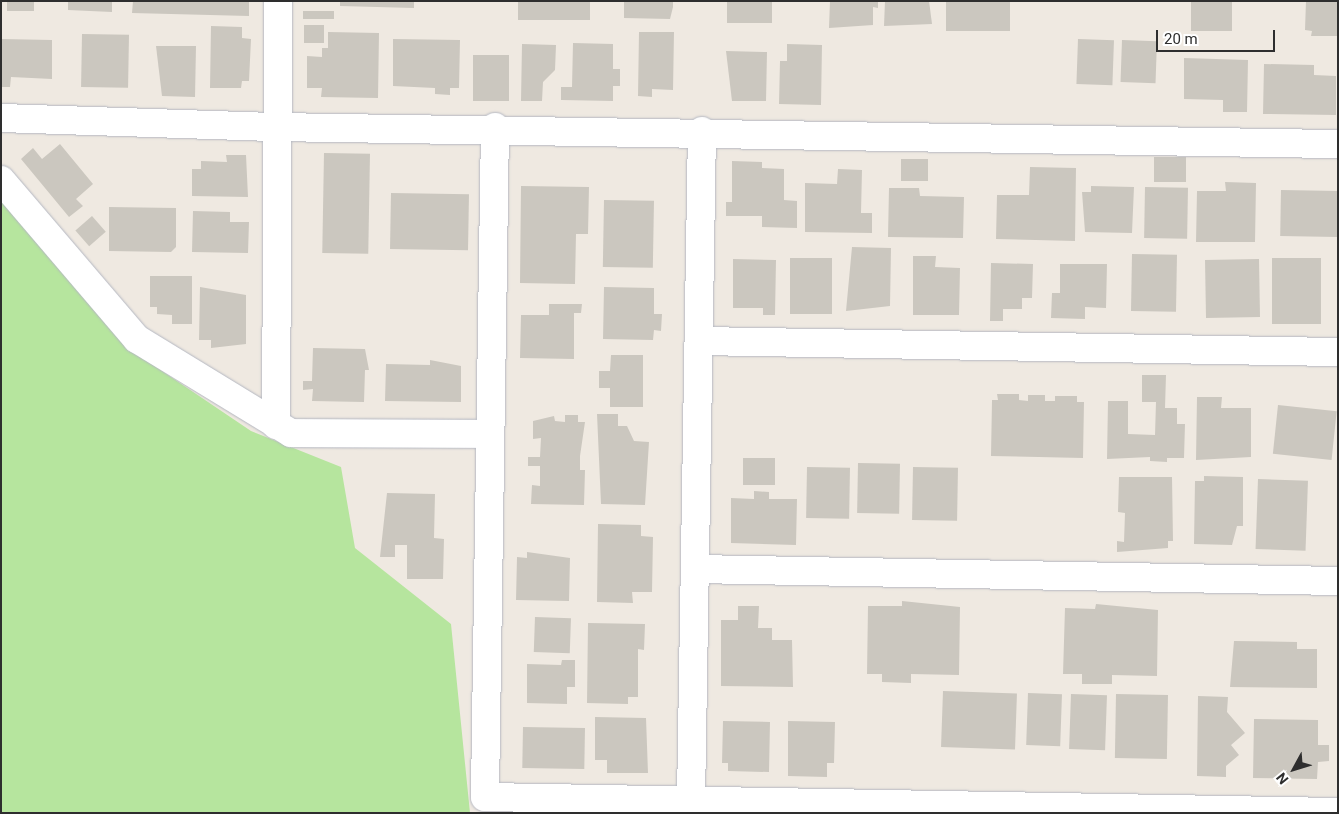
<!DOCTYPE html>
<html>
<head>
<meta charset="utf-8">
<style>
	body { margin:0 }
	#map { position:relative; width:1339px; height:814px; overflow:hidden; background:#efe9e1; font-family:Roboto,sans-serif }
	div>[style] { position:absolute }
	.green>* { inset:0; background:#b6e59e }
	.building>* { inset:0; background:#cbc7bf; transform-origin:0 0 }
	.roads { filter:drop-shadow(0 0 1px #b4b7c1) drop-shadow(0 0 1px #b4b7c1) }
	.minor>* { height:28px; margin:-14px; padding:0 14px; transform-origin:14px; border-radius:14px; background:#fff }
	span { translate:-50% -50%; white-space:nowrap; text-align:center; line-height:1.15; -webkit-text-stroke:5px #fff; paint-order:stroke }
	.frame { position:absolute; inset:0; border:2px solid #2e2e2e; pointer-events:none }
	.north { position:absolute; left:1269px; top:744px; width:50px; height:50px; -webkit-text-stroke:4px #fff; paint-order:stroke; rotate:231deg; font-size:14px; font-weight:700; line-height:20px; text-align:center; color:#2e2e2e }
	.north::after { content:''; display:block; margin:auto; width:18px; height:22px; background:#2e2e2e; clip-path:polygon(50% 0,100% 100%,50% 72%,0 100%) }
	.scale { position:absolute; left:1156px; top:30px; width:119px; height:22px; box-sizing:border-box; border:2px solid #2e2e2e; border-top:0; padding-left:6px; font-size:15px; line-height:18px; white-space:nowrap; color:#2e2e2e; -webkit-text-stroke:4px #fff; paint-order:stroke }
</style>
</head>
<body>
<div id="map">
	<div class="green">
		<i style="clip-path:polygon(1px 187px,128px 348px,251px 431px,341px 467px,355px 548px,451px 624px,470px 813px,1px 813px)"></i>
	</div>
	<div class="building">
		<i style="left:7px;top:1px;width:27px;height:10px"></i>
		<i style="clip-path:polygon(68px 1px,112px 1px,112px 12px,68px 10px)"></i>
		<i style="clip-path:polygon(133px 1px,249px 1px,249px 16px,132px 13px)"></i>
		<i style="clip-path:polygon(340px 1px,414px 1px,414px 8px,340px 6px)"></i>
		<i style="left:518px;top:1px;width:72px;height:19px"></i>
		<i style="clip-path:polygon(624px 1px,673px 1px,673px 7px,670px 19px,624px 18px)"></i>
		<i style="left:727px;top:1px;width:45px;height:22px"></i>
		<i style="clip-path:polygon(830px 1px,878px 1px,878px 8px,873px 7px,873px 25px,829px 28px)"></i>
		<i style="clip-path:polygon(885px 1px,929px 1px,932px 24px,884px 26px)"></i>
		<i style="left:946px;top:1px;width:64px;height:30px"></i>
		<i style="left:1191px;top:1px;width:41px;height:30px"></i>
		<i style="clip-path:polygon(1306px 1px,1338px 1px,1338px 36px,1311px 36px,1312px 31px,1305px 30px)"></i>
		<i style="left:303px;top:11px;width:31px;height:8px"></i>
		<i style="left:304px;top:25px;width:20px;height:18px"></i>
		<i style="clip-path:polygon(211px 26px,242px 27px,242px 38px,251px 39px,249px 81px,242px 81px,241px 88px,210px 88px)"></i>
		<i style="clip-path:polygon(328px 32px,379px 33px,378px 98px,321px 97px,322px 88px,307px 88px,307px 56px,322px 57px,322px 48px,328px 48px)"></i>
		<i style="clip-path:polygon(639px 32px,674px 32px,673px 90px,652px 89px,652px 97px,638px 96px)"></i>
		<i style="left:82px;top:34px;width:47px;height:53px;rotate:1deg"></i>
		<i style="clip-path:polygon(1px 39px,52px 40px,52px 79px,11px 77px,10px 87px,1px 87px)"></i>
		<i style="clip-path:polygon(393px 39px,460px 40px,459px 88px,450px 88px,450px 95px,435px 94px,435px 88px,393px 86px)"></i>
		<i style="left:1078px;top:39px;width:36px;height:45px;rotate:2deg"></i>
		<i style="left:1122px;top:40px;width:35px;height:42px;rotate:2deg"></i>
		<i style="clip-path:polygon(573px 43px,613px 44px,613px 69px,620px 69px,620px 86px,613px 86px,613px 101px,561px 100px,561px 87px,572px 87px)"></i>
		<i style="clip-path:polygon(522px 44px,556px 45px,555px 70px,543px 82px,542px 101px,521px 101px)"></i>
		<i style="clip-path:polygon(787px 44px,822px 45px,821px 105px,779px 104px,780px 61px,787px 61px)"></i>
		<i style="clip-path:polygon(156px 46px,196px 46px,195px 97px,162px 96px)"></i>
		<i style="clip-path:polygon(726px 51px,767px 52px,766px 101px,732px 101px)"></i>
		<i style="left:473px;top:55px;width:36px;height:46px"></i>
		<i style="clip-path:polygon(1184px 58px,1248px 60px,1247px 112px,1223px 112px,1223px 100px,1184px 99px)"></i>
		<i style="clip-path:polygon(1264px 64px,1314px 65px,1314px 75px,1336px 76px,1336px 115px,1263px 114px)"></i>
		<i style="clip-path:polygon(60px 144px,93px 184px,76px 199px,83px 206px,69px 217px,21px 159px,33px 148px,42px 159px)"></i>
		<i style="left:324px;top:153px;width:46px;height:100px;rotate:1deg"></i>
		<i style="clip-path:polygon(226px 155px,246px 155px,248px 197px,192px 196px,192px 169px,201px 169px,201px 161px,227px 162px)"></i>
		<i style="left:1154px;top:157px;width:32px;height:25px"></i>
		<i style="left:901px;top:159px;width:27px;height:22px"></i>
		<i style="clip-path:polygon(732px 161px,762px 162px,762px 168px,784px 169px,784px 200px,797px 201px,797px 228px,762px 227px,762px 216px,726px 216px,726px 202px,732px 202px)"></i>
		<i style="clip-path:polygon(1030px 167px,1076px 168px,1075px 241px,996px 239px,997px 195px,1029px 195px)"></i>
		<i style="clip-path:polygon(838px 169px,862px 170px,861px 213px,872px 213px,872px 233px,805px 232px,805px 183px,837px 184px)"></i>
		<i style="clip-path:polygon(1225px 182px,1256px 183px,1255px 242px,1196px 242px,1197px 191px,1226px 191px)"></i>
		<i style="clip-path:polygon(521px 186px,589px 187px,588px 234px,576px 234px,575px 284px,520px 283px)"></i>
		<i style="clip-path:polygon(1091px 186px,1134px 187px,1132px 233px,1085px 232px,1082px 192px,1091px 192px)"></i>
		<i style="left:1145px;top:187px;width:43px;height:51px;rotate:1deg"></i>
		<i style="clip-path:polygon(889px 188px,919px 188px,920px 196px,964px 197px,963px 238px,888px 237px)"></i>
		<i style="left:1281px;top:190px;width:57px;height:46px;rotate:1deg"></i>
		<i style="left:391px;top:193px;width:78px;height:56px;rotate:1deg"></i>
		<i style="left:604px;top:200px;width:50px;height:67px;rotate:1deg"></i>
		<i style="clip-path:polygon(109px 207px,176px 208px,176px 247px,171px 252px,109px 251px)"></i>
		<i style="clip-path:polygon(193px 211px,230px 212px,230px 222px,249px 222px,248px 253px,192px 252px)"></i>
		<i style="left:92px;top:216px;width:21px;height:22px;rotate:49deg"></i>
		<i style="clip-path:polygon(852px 247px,891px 248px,890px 306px,846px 311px)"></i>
		<i style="left:1132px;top:254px;width:45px;height:57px;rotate:1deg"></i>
		<i style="clip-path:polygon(913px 256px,936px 256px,935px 267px,960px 268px,959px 315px,913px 315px)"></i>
		<i style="left:790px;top:258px;width:42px;height:56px"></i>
		<i style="left:1272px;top:258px;width:49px;height:66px"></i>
		<i style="clip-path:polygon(733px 259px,776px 260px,775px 315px,763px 315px,763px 308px,733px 308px)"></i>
		<i style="left:1259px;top:259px;width:58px;height:54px;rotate:89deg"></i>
		<i style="clip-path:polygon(991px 263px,1033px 264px,1032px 298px,1022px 298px,1022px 309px,1003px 309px,1003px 321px,990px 321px)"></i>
		<i style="clip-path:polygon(1060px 264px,1107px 264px,1106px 308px,1085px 307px,1085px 319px,1051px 318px,1052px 293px,1060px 293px)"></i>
		<i style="clip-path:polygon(150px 276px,192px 276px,192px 324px,172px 324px,172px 315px,157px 314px,157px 307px,150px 307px)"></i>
		<i style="clip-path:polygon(200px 287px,246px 295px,246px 344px,211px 348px,211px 340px,199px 340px)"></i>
		<i style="clip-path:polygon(604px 287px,654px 288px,654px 314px,662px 314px,661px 331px,654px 330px,653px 340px,603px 339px)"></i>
		<i style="clip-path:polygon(549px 304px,582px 304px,581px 313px,574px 313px,574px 359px,520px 358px,521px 315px,549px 315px)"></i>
		<i style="clip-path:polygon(313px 348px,365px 349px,369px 370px,365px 370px,364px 402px,312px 401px,313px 389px,303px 390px,303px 381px,312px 381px)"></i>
		<i style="clip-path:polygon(611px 355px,643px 355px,643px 407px,610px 407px,610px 388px,599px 388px,599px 371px,610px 371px)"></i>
		<i style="clip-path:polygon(430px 360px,461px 366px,461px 402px,385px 401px,386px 364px,430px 365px)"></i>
		<i style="clip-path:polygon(1142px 375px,1166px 375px,1165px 408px,1177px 408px,1177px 424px,1185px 424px,1184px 458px,1167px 458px,1167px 462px,1150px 461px,1150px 457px,1107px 459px,1108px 401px,1128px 401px,1128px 434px,1155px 435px,1156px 402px,1142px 402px)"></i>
		<i style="clip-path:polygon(997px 394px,1019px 394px,1019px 400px,1028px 401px,1028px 395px,1045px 395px,1045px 401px,1055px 401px,1055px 396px,1077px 396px,1077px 402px,1084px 402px,1083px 458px,991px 456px,992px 400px,998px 400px)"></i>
		<i style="clip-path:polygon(1197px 397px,1222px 397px,1221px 408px,1251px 408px,1251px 457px,1196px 460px)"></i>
		<i style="left:1278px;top:405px;width:59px;height:49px;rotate:6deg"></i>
		<i style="clip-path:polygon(597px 414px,618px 414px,618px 426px,627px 426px,634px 441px,649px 442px,645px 505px,601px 504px)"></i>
		<i style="clip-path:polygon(565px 415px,578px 415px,578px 422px,585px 422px,580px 456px,580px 470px,585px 470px,584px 505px,531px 504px,532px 485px,540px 486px,540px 466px,528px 466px,528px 457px,540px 457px,541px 438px,533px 439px,533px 421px,554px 416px,555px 421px,565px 422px)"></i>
		<i style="left:743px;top:458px;width:32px;height:27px"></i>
		<i style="left:858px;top:463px;width:42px;height:50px;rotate:1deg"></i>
		<i style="left:807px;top:467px;width:43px;height:51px;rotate:1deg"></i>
		<i style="left:913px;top:467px;width:45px;height:53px;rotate:1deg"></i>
		<i style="clip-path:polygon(1204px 476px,1243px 477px,1243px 526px,1237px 526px,1232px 545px,1194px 544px,1195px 481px,1204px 481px)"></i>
		<i style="clip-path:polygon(1119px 477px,1172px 477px,1173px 541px,1168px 541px,1168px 548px,1117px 552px,1117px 541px,1124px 542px,1125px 513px,1118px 512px)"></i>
		<i style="left:1258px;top:479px;width:50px;height:70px;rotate:2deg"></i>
		<i style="clip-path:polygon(754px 491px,769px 492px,769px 499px,797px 499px,796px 545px,731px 543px,731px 498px,754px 499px)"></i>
		<i style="clip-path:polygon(387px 493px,435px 494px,434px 538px,444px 539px,443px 579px,407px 579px,407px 545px,395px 545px,395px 557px,380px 557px)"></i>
		<i style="clip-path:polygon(598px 524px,641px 525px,641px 536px,653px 537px,652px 592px,632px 592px,633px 603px,597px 602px)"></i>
		<i style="clip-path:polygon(527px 552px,570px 558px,569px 601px,516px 600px,517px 557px,527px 558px)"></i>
		<i style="clip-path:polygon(902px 601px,960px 607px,959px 675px,911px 674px,911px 683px,882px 682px,882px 674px,867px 674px,868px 606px,902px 606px)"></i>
		<i style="clip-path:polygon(1096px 604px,1158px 610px,1157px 676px,1112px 675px,1112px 684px,1082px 684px,1082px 674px,1063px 674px,1065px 608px,1095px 609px)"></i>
		<i style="clip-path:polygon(738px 606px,759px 606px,758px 628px,772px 628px,772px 640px,792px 640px,793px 687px,721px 686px,721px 620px,738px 620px)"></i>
		<i style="left:535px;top:617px;width:36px;height:35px;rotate:2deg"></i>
		<i style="clip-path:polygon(588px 623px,645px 624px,644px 650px,638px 649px,638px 697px,628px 697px,628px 704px,587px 703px)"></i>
		<i style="clip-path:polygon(1234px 641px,1297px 642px,1297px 649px,1317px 649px,1317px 688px,1230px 687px)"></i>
		<i style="clip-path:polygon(562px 660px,575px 660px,575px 687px,567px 687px,567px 704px,527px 703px,527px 664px,561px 665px)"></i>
		<i style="left:943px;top:691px;width:74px;height:56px;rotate:2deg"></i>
		<i style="left:1028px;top:693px;width:34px;height:52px;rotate:2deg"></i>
		<i style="left:1071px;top:694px;width:36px;height:55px;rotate:2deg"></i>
		<i style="left:1116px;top:694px;width:52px;height:64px;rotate:1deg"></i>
		<i style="clip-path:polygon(1198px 696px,1228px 697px,1227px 712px,1245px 733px,1231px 745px,1239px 755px,1226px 766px,1226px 777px,1197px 776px)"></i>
		<i style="clip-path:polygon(595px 717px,646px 718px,648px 773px,607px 773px,607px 760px,595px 760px)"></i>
		<i style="clip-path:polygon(1254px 719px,1318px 720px,1318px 745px,1329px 745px,1329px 761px,1318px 762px,1317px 779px,1253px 778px)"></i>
		<i style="clip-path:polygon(723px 721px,770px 722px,769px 772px,728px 771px,728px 763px,722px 763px)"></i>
		<i style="clip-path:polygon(788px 721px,835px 722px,834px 763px,827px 763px,827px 777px,788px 776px)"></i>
		<i style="left:523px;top:727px;width:62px;height:41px;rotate:1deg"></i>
	</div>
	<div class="roads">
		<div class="minor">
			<i style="left:1px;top:118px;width:273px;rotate:1.9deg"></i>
			<i style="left:274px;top:127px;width:1064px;rotate:0.92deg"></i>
			<i style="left:495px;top:127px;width:670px;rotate:90.86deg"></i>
			<i style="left:485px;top:797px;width:853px;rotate:1.01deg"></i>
			<i style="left:1px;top:180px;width:209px;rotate:49.5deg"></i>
			<i style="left:137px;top:339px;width:180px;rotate:31.4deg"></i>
			<i style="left:291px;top:433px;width:198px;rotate:0.3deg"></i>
			<i style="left:699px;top:341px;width:639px;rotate:0.99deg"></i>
			<i style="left:276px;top:425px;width:424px;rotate:-89.7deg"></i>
			<i style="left:695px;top:569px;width:643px;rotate:1.07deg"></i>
			<i style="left:691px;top:800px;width:669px;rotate:-89.06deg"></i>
		</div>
	</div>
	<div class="frame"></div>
	<div class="north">N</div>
	<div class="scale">20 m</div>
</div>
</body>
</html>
